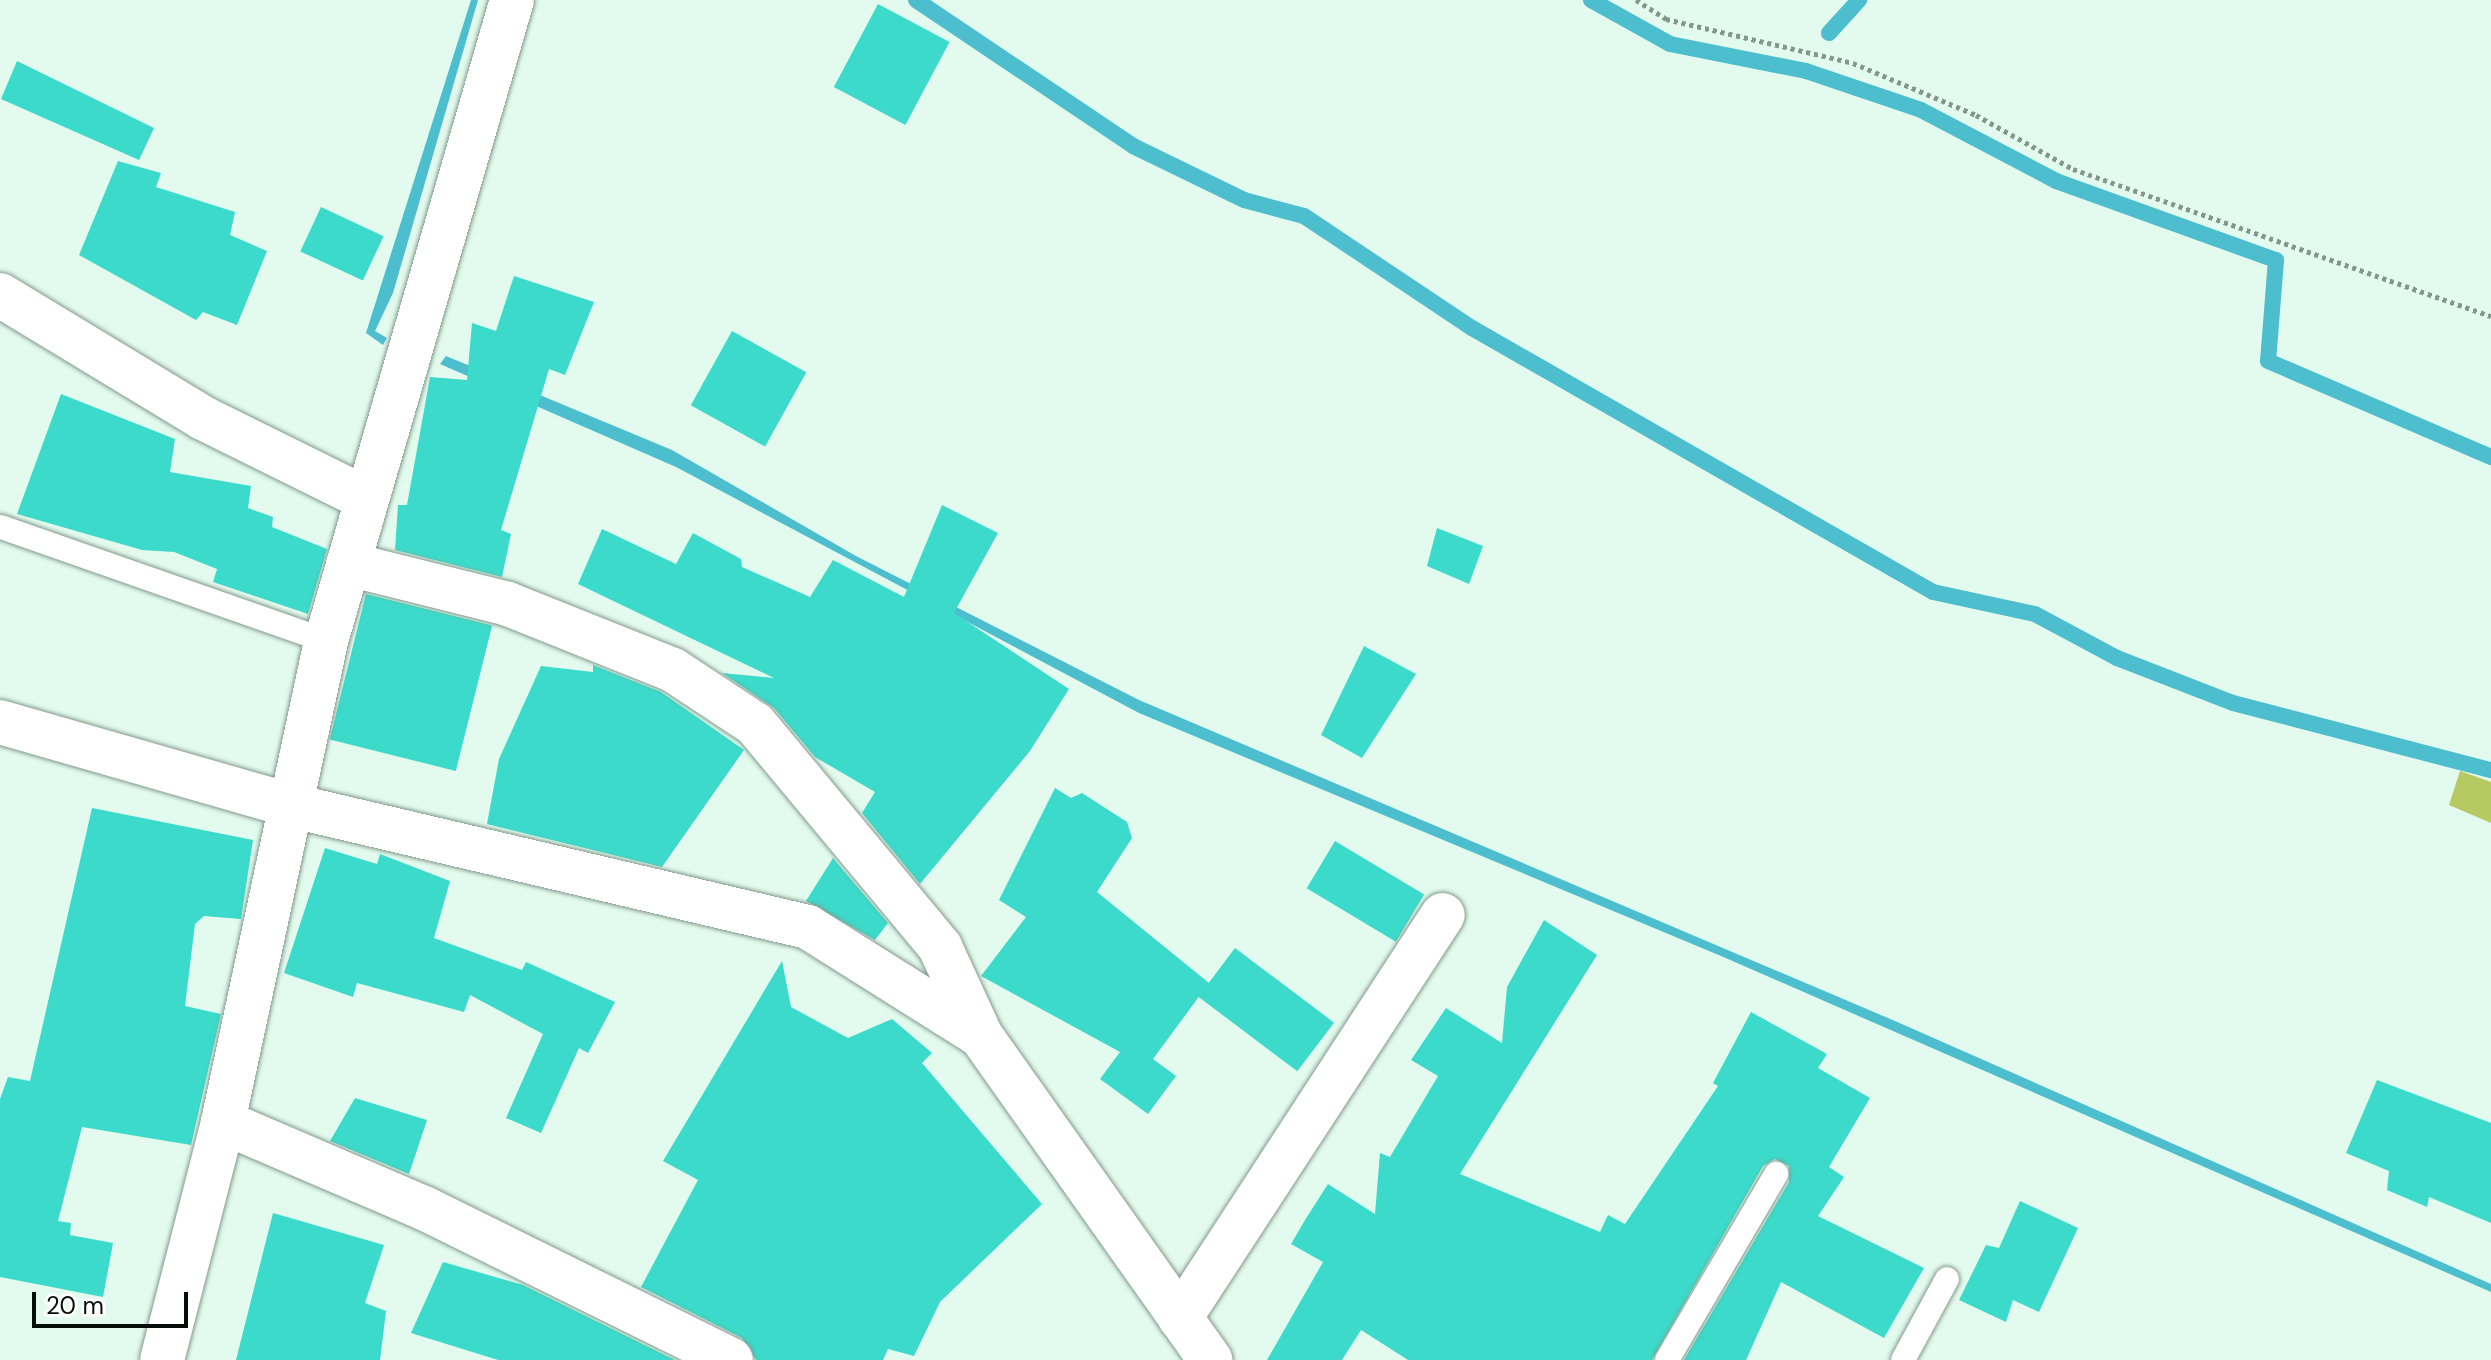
<!DOCTYPE html>
<html>
<head>
<meta charset="utf-8">
<style>
	body { margin:0 }
	#map { position:relative; width:2491px; height:1360px; overflow:hidden; background:#e3fbee; font-family:"DM Sans",sans-serif }
	div>[style] { position:absolute }
	.forest>* { inset:0; background:#b6c963 }
	.water>* { inset:0; background:#4cbecd }
	.stream>* { height:16px; margin:-8px; padding:0 8px; transform-origin:8px; border-radius:8px; background:#4cbecd }
	.building>* { inset:0; background:#3bdaca; transform-origin:0 0 }
	.path>* { height:5px; margin-top:-2.5px; transform-origin:0; background:repeating-linear-gradient(90deg,#85968d 0 4px,transparent 0 8px) }
	.roads { filter:drop-shadow(0 0 2px #82998d) drop-shadow(0 0 2px #82998d) }
	.lane>* { height:24px; margin:-12px; padding:0 12px; transform-origin:12px; border-radius:12px; background:#fff }
	.street>* { height:44px; margin:-22px; padding:0 22px; transform-origin:22px; border-radius:22px; background:#fff }
	span { translate:-50% -50%; white-space:nowrap; text-align:center; line-height:1.15; -webkit-text-stroke:6px #fff; paint-order:stroke }
	.scale { position:absolute; left:32px; top:1292px; width:156px; height:36px; box-sizing:border-box; border:4px solid #060e0a; border-top:0; padding-left:10px; font-size:24px; line-height:28px; white-space:nowrap; color:#060e0a; -webkit-text-stroke:6px #fff; paint-order:stroke }
</style>
</head>
<body>
<div id="map">
	<div class="forest">
		<i style="clip-path:polygon(2460px 771px,2491px 782px,2491px 823px,2449px 805px)"></i>
	</div>
	<div class="water">
		<i style="clip-path:polygon(471px 0,478px 0,393px 293px,375px 331px,387px 338px,383px 345px,366px 333px)"></i>
		<i style="clip-path:polygon(446px 356px,672px 450px,856px 556px,1139px 700px,1895px 1021px,2491px 1284px,2491px 1292px,1721px 956px,1139px 713px,676px 467px,440px 364px)"></i>
	</div>
	<div class="stream">
		<i style="left:916px;top:0;width:262px;rotate:33.9deg"></i>
		<i style="left:1133px;top:146px;width:123px;rotate:25.9deg"></i>
		<i style="left:1244px;top:200px;width:62px;rotate:14.9deg"></i>
		<i style="left:1304px;top:216px;width:202px;rotate:33.7deg"></i>
		<i style="left:1472px;top:328px;width:531px;rotate:29.8deg"></i>
		<i style="left:1933px;top:592px;width:104px;rotate:12.2deg"></i>
		<i style="left:2035px;top:614px;width:93px;rotate:28.2deg"></i>
		<i style="left:2117px;top:658px;width:124px;rotate:21.2deg"></i>
		<i style="left:2233px;top:703px;width:267px;rotate:14.6deg"></i>
		<i style="left:1591px;top:0;width:90px;rotate:29.1deg"></i>
		<i style="left:1670px;top:44px;width:139px;rotate:11.2deg"></i>
		<i style="left:1806px;top:71px;width:121px;rotate:18.7deg"></i>
		<i style="left:1921px;top:110px;width:153px;rotate:27.7deg"></i>
		<i style="left:2056px;top:181px;width:234px;rotate:19.8deg"></i>
		<i style="left:2276px;top:260px;width:101px;rotate:94.5deg"></i>
		<i style="left:2268px;top:361px;width:243px;rotate:23.3deg"></i>
		<i style="left:1829px;top:33px;width:45px;rotate:-47.7deg"></i>
	</div>
	<div class="building">
		<i style="left:878px;top:4px;width:81px;height:94px;rotate:28deg"></i>
		<i style="clip-path:polygon(17px 61px,154px 128px,139px 160px,1px 99px)"></i>
		<i style="clip-path:polygon(118px 161px,161px 173px,156px 187px,235px 212px,230px 235px,267px 251px,237px 325px,203px 312px,196px 320px,79px 255px)"></i>
		<i style="left:321px;top:207px;width:69px;height:49px;rotate:25deg"></i>
		<i style="clip-path:polygon(514px 276px,594px 302px,565px 375px,549px 369px,501px 530px,511px 534px,502px 577px,395px 550px,398px 505px,407px 505px,430px 377px,467px 380px,472px 323px,496px 331px)"></i>
		<i style="left:732px;top:331px;width:85px;height:85px;rotate:29deg"></i>
		<i style="clip-path:polygon(61px 394px,175px 439px,170px 472px,251px 486px,248px 508px,273px 517px,272px 527px,327px 549px,308px 614px,213px 582px,217px 569px,174px 552px,142px 550px,17px 514px)"></i>
		<i style="clip-path:polygon(942px 505px,998px 533px,954px 613px,1069px 689px,1030px 751px,920px 884px,862px 813px,875px 792px,815px 757px,774px 708px,722px 673px,774px 678px,578px 584px,602px 529px,676px 564px,693px 533px,741px 559px,742px 567px,810px 597px,833px 560px,904px 597px)"></i>
		<i style="clip-path:polygon(1437px 528px,1483px 546px,1469px 584px,1427px 566px)"></i>
		<i style="left:366px;top:594px;width:130px;height:150px;rotate:14deg"></i>
		<i style="clip-path:polygon(1364px 646px,1416px 674px,1362px 758px,1321px 735px)"></i>
		<i style="clip-path:polygon(593px 665px,661px 692px,744px 750px,662px 867px,487px 824px,499px 759px,541px 666px,593px 672px)"></i>
		<i style="clip-path:polygon(1055px 788px,1071px 798px,1082px 793px,1127px 822px,1132px 838px,1097px 892px,1209px 983px,1153px 1059px,1176px 1076px,1148px 1114px,1100px 1079px,1120px 1052px,981px 976px,1026px 917px,999px 900px)"></i>
		<i style="clip-path:polygon(92px 808px,253px 840px,241px 919px,204px 916px,195px 924px,185px 1006px,221px 1014px,191px 1145px,82px 1127px,58px 1221px,71px 1223px,70px 1235px,113px 1243px,103px 1297px,0 1277px,0 1099px,8px 1077px,30px 1081px)"></i>
		<i style="left:1335px;top:841px;width:104px;height:55px;rotate:31deg"></i>
		<i style="clip-path:polygon(325px 848px,377px 864px,380px 854px,450px 881px,434px 938px,522px 970px,526px 962px,615px 1002px,588px 1053px,579px 1048px,541px 1133px,506px 1118px,543px 1034px,470px 995px,464px 1012px,357px 983px,353px 997px,284px 973px)"></i>
		<i style="clip-path:polygon(833px 858px,888px 923px,875px 940px,806px 901px)"></i>
		<i style="clip-path:polygon(1544px 920px,1597px 955px,1460px 1174px,1600px 1232px,1608px 1215px,1625px 1224px,1718px 1086px,1713px 1083px,1751px 1012px,1827px 1054px,1818px 1068px,1870px 1098px,1829px 1167px,1844px 1177px,1818px 1216px,1924px 1268px,1884px 1338px,1781px 1282px,1746px 1360px,1684px 1360px,1789px 1182px,1789px 1166px,1775px 1159px,1763px 1166px,1652px 1360px,1408px 1360px,1361px 1330px,1342px 1360px,1267px 1360px,1323px 1262px,1291px 1244px,1305px 1220px,1328px 1184px,1375px 1214px,1380px 1153px,1390px 1157px,1438px 1076px,1411px 1060px,1446px 1008px,1502px 1043px,1507px 987px)"></i>
		<i style="left:1235px;top:948px;width:124px;height:61px;rotate:37deg"></i>
		<i style="clip-path:polygon(782px 961px,791px 1007px,848px 1038px,892px 1019px,932px 1053px,922px 1063px,1042px 1204px,940px 1302px,914px 1356px,888px 1349px,883px 1360px,756px 1360px,742px 1338px,641px 1287px,698px 1180px,663px 1161px)"></i>
		<i style="clip-path:polygon(2377px 1080px,2491px 1123px,2491px 1223px,2429px 1197px,2427px 1207px,2387px 1190px,2389px 1171px,2346px 1153px)"></i>
		<i style="clip-path:polygon(355px 1098px,427px 1120px,409px 1174px,330px 1141px)"></i>
		<i style="clip-path:polygon(2020px 1201px,2078px 1228px,2039px 1312px,2013px 1300px,2006px 1322px,1959px 1300px,1986px 1245px,1999px 1248px)"></i>
		<i style="clip-path:polygon(273px 1213px,384px 1245px,365px 1303px,386px 1311px,380px 1360px,236px 1360px)"></i>
		<i style="clip-path:polygon(443px 1262px,523px 1285px,675px 1360px,498px 1360px,411px 1333px)"></i>
	</div>
	<div class="path">
		<i style="left:1636px;top:0;width:36px;rotate:32deg"></i>
		<i style="left:1666px;top:19px;width:192px;rotate:13.2deg"></i>
		<i style="left:1853px;top:63px;width:134px;rotate:22.9deg"></i>
		<i style="left:1976px;top:115px;width:111px;rotate:29.1deg"></i>
		<i style="left:2073px;top:169px;width:443px;rotate:19.4deg"></i>
	</div>
	<div class="roads">
		<div class="lane">
			<i style="left:1px;top:527px;width:344px;rotate:19.3deg"></i>
			<i style="left:1667px;top:1360px;width:216px;rotate:-59.6deg"></i>
			<i style="left:1903px;top:1360px;width:92px;rotate:-61.5deg"></i>
		</div>
		<div class="street">
			<i style="left:0;top:295px;width:237px;rotate:31.2deg"></i>
			<i style="left:203px;top:418px;width:181px;rotate:26.3deg"></i>
			<i style="left:348px;top:564px;width:165px;rotate:14deg"></i>
			<i style="left:508px;top:604px;width:178px;rotate:21.8deg"></i>
			<i style="left:673px;top:670px;width:98px;rotate:33.4deg"></i>
			<i style="left:755px;top:724px;width:290px;rotate:50.3deg"></i>
			<i style="left:940px;top:947px;width:98px;rotate:65.3deg"></i>
			<i style="left:0;top:722px;width:301px;rotate:16deg"></i>
			<i style="left:289px;top:805px;width:533px;rotate:13.23deg"></i>
			<i style="left:808px;top:927px;width:204px;rotate:32.2deg"></i>
			<i style="left:981px;top:1036px;width:397px;rotate:54.7deg"></i>
			<i style="left:223px;top:1122px;width:221px;rotate:23.2deg"></i>
			<i style="left:426px;top:1209px;width:340px;rotate:26.3deg"></i>
			<i style="left:1180px;top:1318px;width:481px;rotate:-56.9deg"></i>
			<i style="left:162px;top:1360px;width:246px;rotate:-75.6deg"></i>
			<i style="left:223px;top:1122px;width:492px;rotate:-77.9deg"></i>
			<i style="left:326px;top:641px;width:667px;rotate:-73.82deg"></i>
		</div>
	</div>
	<div class="scale">20 m</div>
</div>
</body>
</html>
